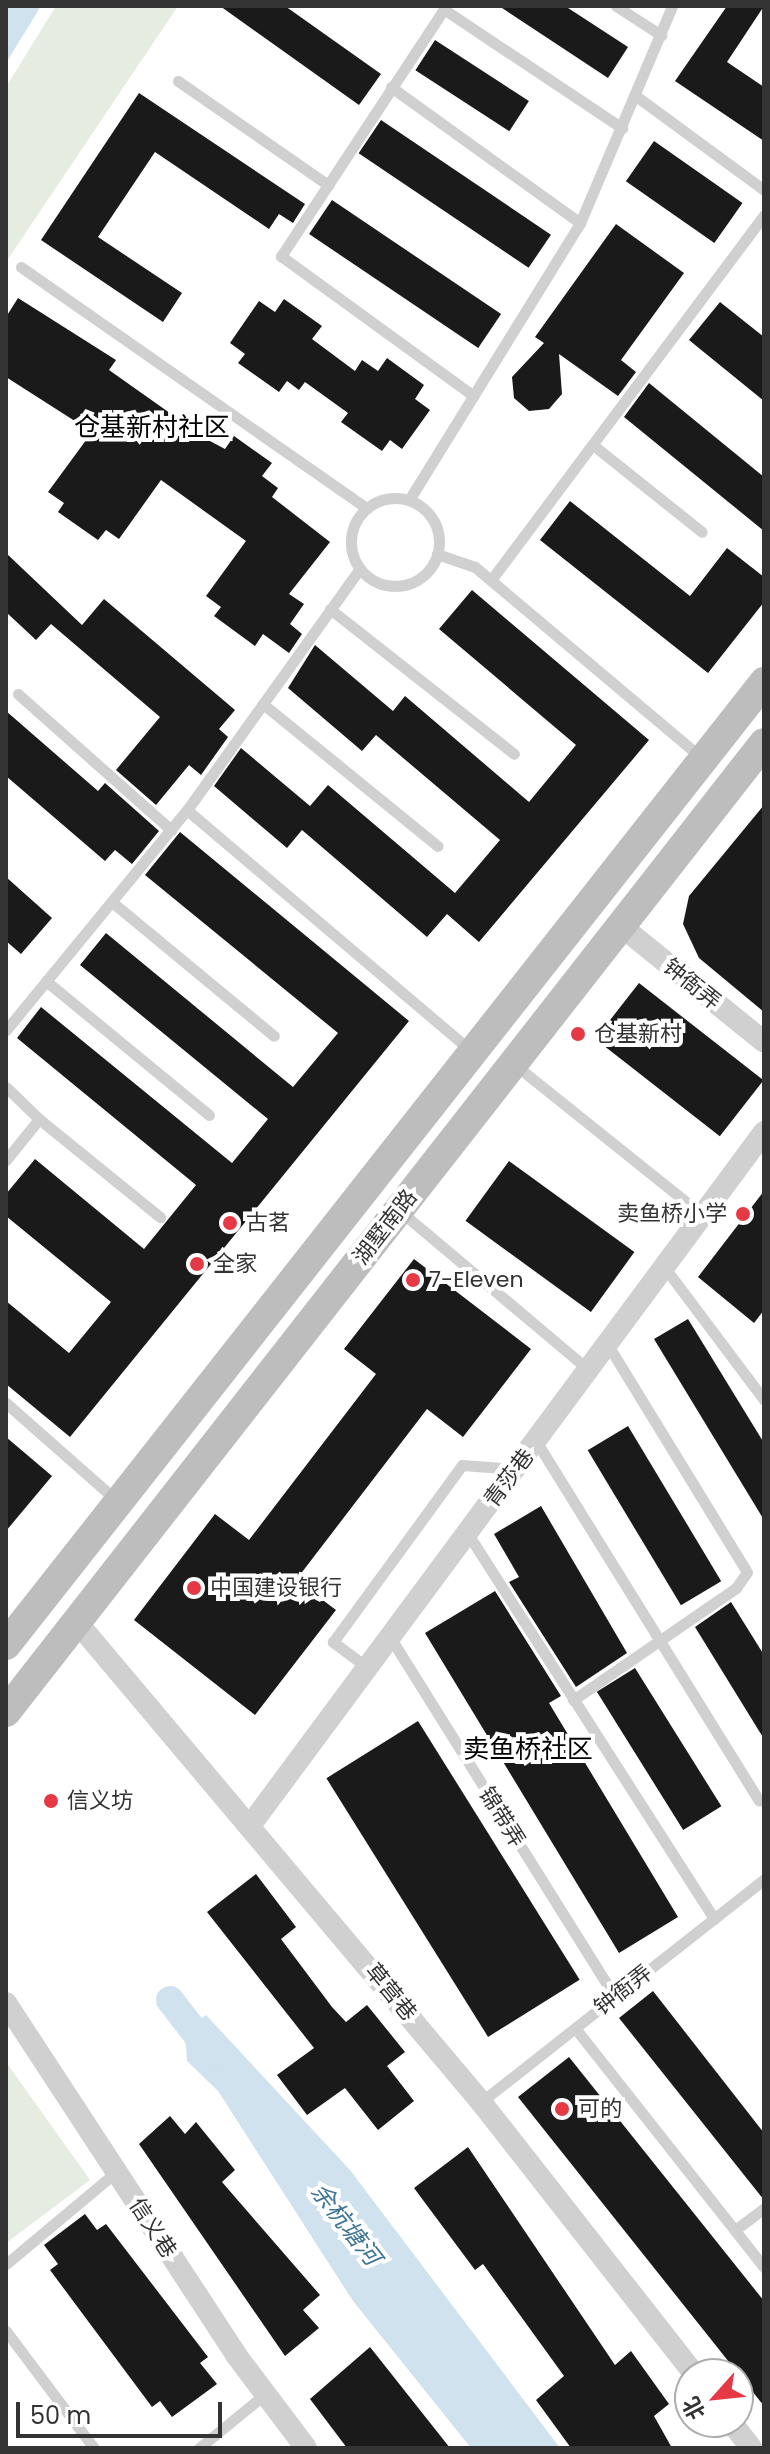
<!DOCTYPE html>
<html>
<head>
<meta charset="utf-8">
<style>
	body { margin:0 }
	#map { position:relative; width:770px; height:2454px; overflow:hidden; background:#fff; font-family:Poppins,"Noto Sans SC",sans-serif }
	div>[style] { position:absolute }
	.green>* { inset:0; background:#e6ecdf }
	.water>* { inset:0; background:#cfe2ee }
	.canal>* { height:28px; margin:-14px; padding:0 14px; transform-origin:14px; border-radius:14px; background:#cfe2ee }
	.building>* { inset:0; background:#1a1a1a; transform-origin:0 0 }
	.lane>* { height:11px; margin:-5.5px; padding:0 5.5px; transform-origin:5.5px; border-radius:5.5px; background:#d0d0d0 }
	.lane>.ring { margin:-5.5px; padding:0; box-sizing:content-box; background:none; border:11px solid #d0d0d0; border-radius:50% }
	.street>* { height:22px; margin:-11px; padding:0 11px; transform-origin:11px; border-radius:11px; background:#d0d0d0 }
	.secondary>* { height:30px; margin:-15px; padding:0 15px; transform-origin:15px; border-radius:15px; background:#bdbdbd }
	.dots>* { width:22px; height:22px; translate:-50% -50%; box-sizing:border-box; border:4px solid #fff; border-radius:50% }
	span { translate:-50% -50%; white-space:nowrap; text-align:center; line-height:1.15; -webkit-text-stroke:8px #fff; paint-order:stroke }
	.street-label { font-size:22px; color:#333 }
	.poi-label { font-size:22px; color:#333 }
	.left { translate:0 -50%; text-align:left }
	.right { translate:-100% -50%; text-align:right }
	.water-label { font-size:24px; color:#3f7597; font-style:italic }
	.quarter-label { font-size:26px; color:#000 }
	.frame { position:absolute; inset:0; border:8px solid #333; pointer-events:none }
	.north { position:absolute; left:674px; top:2358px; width:80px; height:80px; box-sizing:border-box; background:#fff; border:2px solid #adadad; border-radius:50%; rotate:243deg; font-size:22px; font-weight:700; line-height:32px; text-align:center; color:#333 }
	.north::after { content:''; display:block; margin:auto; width:28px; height:36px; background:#e63946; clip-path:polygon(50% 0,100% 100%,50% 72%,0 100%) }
	.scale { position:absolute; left:16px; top:2402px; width:206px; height:36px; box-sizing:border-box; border:4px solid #333; border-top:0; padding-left:10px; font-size:24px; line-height:28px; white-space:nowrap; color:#333; -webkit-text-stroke:6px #fff; paint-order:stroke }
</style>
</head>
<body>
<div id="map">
	<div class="green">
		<i style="clip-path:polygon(56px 6px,178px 6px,6px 262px,6px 87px)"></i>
		<i style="clip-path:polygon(6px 2062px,90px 2180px,6px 2243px)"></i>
	</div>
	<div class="water">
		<i style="clip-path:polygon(6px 6px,41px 6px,6px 63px)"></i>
		<i style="clip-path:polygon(206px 2015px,350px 2170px,560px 2448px,471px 2448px,353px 2301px,218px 2091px,187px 2061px,185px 2032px)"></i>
	</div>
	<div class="canal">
		<i style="left:170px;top:2000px;width:73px;rotate:52.2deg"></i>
	</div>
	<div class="building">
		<i style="clip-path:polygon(220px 6px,285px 6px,381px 74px,359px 105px)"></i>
		<i style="clip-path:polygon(499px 6px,565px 6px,628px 47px,608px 78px)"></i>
		<i style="clip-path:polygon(727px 6px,764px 6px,727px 62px,764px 87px,764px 141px,675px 81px)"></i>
		<i style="left:435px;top:40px;width:112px;height:36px;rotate:33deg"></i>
		<i style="clip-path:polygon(139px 93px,305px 204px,293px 223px,279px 214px,269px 229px,155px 152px,98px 237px,182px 293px,163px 322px,41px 240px)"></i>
		<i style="left:381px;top:120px;width:205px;height:40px;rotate:34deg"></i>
		<i style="left:654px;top:141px;width:108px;height:49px;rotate:35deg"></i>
		<i style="left:332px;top:200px;width:204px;height:41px;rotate:34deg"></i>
		<i style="clip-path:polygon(616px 224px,684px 273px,621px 360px,636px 372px,618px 396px,559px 354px,562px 394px,549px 409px,529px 411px,514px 398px,512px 377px,544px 343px,535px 337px)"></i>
		<i style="clip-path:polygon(18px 298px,116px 360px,109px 370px,208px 440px,225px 449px,234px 436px,272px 463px,262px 476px,278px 488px,272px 497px,330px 542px,289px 594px,304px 604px,290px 624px,302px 634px,289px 653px,263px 634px,255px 646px,214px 616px,221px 607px,206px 596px,246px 541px,161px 480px,119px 539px,106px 530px,98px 540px,58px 512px,64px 503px,48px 492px,92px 432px,6px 377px,6px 317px)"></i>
		<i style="clip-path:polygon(284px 299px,322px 326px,312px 339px,355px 371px,362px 360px,378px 371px,387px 358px,424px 385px,415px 399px,430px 410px,402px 449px,390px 440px,382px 451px,341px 422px,348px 413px,305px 382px,299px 390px,287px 381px,279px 392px,238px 363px,245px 354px,230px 343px,259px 301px,275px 312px)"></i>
		<i style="clip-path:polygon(720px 302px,764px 337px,764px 401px,689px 340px)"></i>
		<i style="clip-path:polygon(649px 383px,764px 477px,764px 531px,624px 417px)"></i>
		<i style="clip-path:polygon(570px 501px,690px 596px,727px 548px,764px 577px,764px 602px,708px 673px,540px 540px)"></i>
		<i style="clip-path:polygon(6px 553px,82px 625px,104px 599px,235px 710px,219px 729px,228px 737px,201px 775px,189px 765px,156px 805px,116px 770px,160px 717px,51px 624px,36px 640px,6px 612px)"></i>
		<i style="clip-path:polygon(472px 590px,649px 740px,479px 942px,447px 914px,427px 937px,302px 830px,287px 848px,214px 786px,241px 748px,310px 806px,328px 785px,455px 893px,500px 840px,376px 735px,362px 751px,288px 688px,315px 645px,393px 711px,405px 696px,529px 802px,576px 745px,439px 629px)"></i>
		<i style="clip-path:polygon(6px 711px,98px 791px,105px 783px,159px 831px,132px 864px,115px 850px,105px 861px,6px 776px)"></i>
		<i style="clip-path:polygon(764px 805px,764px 1012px,699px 958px,683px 924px,689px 896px)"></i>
		<i style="clip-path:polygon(180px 832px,409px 1021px,70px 1437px,6px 1384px,6px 1301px,69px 1353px,111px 1302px,6px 1216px,6px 1194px,35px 1159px,144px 1249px,196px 1185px,17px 1038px,41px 1007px,232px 1163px,268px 1119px,80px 965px,106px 933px,293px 1087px,338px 1033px,145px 875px)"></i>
		<i style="clip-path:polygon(6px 877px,52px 918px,21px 954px,6px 941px)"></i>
		<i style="left:639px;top:983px;width:158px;height:71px;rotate:38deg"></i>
		<i style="left:509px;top:1161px;width:155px;height:74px;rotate:36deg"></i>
		<i style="clip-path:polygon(764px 1191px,764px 1310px,754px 1323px,698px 1277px)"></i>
		<i style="clip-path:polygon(414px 1259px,531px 1349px,463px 1437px,427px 1409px,296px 1580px,336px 1610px,255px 1715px,134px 1620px,215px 1514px,249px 1540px,376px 1374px,344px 1349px)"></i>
		<i style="clip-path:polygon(688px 1319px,764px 1443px,764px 1520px,654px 1339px)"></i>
		<i style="left:628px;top:1426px;width:181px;height:47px;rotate:59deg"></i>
		<i style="clip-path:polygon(6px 1437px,52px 1476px,6px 1531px)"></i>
		<i style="clip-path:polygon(541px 1506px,627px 1653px,576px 1687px,509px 1582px,519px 1577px,494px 1534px)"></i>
		<i style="clip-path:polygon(495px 1591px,561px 1696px,549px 1703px,678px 1917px,619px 1953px,425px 1633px)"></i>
		<i style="clip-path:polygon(731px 1602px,764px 1655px,764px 1739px,695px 1627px)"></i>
		<i style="left:635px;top:1668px;width:163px;height:45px;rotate:58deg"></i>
		<i style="left:418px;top:1721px;width:305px;height:108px;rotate:58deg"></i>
		<i style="clip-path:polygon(256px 1874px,296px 1927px,281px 1939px,332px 2007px,346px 2022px,367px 2005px,405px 2052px,387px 2066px,414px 2101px,378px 2130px,345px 2088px,307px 2115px,277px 2075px,314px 2048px,207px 1912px)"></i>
		<i style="clip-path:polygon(653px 1991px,764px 2133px,764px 2200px,619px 2018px)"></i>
		<i style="clip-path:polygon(569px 2057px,764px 2301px,764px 2406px,518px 2097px)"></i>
		<i style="clip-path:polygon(170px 2116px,185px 2134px,196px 2122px,235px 2170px,222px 2182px,320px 2295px,303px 2310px,319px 2328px,285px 2356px,139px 2144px)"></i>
		<i style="clip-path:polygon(468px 2147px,615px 2365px,631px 2351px,669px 2404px,654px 2416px,672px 2448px,571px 2448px,536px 2400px,564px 2376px,483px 2264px,475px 2270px,414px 2188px)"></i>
		<i style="clip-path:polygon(85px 2214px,97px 2230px,106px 2224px,208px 2357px,200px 2363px,217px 2384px,172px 2417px,160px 2401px,152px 2407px,50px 2270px,58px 2264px,44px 2245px)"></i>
		<i style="clip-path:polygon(370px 2347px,450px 2448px,347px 2448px,310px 2399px)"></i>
	</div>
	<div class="lane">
		<i style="left:446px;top:6px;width:300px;rotate:123.4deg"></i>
		<i style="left:281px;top:256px;width:238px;rotate:36deg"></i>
		<i style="left:616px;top:6px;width:54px;rotate:32.8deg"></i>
		<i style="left:445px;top:10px;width:213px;rotate:33.7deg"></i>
		<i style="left:178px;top:81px;width:183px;rotate:34.7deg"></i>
		<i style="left:391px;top:87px;width:233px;rotate:35.7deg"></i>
		<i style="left:636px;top:96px;width:159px;rotate:36.3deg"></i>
		<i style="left:21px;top:267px;width:422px;rotate:34.9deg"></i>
		<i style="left:593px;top:445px;width:139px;rotate:38.6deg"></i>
		<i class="ring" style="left:351px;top:498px;width:77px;height:77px"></i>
		<i style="left:409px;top:500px;width:326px;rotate:-58.3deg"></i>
		<i style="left:580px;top:223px;width:236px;rotate:-67deg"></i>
		<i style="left:437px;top:554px;width:40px;rotate:18.9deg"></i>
		<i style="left:475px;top:567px;width:295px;rotate:40.1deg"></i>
		<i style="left:491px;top:580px;width:456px;rotate:-53.2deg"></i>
		<i style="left:330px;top:609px;width:234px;rotate:38.2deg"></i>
		<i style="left:18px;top:694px;width:205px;rotate:41.6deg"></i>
		<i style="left:263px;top:704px;width:225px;rotate:39.1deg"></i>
		<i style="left:187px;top:810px;width:374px;rotate:40.3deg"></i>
		<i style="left:112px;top:902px;width:210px;rotate:39.6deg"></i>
		<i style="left:46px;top:981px;width:211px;rotate:39.4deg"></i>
		<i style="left:6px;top:1030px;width:285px;rotate:-50.6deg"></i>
		<i style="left:187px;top:810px;width:297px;rotate:-54.4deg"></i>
		<i style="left:514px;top:1064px;width:243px;rotate:38.7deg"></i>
		<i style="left:6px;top:1087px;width:46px;rotate:44.1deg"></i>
		<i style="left:39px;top:1119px;width:53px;rotate:128.8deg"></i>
		<i style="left:39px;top:1119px;width:156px;rotate:39deg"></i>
		<i style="left:400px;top:1211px;width:247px;rotate:40.1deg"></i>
		<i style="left:665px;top:1268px;width:165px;rotate:53.1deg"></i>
		<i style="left:6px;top:1403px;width:148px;rotate:41.4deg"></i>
		<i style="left:536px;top:1441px;width:423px;rotate:58.2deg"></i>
		<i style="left:468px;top:1534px;width:457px;rotate:57.4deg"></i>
		<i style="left:390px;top:1637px;width:423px;rotate:58deg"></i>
		<i style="left:368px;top:1668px;width:44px;rotate:-143.4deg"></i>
		<i style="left:333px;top:1642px;width:219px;rotate:-53.9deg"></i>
		<i style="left:462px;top:1465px;width:53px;rotate:4.3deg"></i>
		<i style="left:573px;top:1700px;width:198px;rotate:-34.5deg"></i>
		<i style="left:736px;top:1588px;width:19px;rotate:-55deg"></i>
		<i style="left:747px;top:1572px;width:266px;rotate:-121.5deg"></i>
		<i style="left:575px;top:2028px;width:305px;rotate:51.7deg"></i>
		<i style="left:481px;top:2102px;width:360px;rotate:-38.2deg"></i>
		<i style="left:735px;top:2230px;width:36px;rotate:-37deg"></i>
		<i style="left:6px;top:2264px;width:143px;rotate:-39.9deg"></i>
		<i style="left:6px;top:2331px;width:146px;rotate:53.1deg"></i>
		<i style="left:199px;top:2448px;width:85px;rotate:-39.3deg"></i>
	</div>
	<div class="street">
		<i style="left:621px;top:926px;width:184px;rotate:39deg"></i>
		<i style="left:76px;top:1621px;width:629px;rotate:49.9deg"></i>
		<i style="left:481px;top:2102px;width:345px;rotate:51.9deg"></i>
		<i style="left:252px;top:1823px;width:860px;rotate:-53.46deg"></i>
		<i style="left:6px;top:2003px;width:420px;rotate:56.8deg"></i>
		<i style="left:236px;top:2355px;width:116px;rotate:53deg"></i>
		<i style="left:731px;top:2422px;width:33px;rotate:52deg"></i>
	</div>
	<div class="secondary">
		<i style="left:6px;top:1645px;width:1226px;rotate:-51.79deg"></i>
		<i style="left:6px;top:1712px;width:1230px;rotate:-51.97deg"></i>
	</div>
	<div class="dots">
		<i style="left:578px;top:1034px;background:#e63946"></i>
		<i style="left:743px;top:1214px;background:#e63946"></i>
		<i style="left:230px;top:1223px;background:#e63946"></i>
		<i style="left:197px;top:1264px;background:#e63946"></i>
		<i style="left:413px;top:1280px;background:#e63946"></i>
		<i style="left:194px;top:1588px;background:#e63946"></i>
		<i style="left:51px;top:1801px;background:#e63946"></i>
		<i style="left:562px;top:2109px;background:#e63946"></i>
	</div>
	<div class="street-label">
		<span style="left:692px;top:984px;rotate:39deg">钟衙弄</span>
		<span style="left:385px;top:1227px;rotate:-52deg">湖墅南路</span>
		<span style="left:509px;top:1478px;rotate:-53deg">青莎巷</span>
		<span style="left:502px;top:1817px;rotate:58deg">锦带弄</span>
		<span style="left:623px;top:1990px;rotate:-38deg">钟衙弄</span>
		<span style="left:391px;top:1992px;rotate:51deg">草营巷</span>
		<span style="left:153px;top:2228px;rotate:57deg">信义巷</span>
	</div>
	<div class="poi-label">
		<span class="left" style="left:594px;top:1034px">仓基新村</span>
		<span class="right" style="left:727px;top:1214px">卖鱼桥小学</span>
		<span class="left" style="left:246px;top:1223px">古茗</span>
		<span class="left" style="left:213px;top:1264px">全家</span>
		<span class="left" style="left:429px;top:1280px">7-Eleven</span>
		<span class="left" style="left:210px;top:1588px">中国建设银行</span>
		<span class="left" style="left:67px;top:1801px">信义坊</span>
		<span class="left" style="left:578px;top:2109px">可的</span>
	</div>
	<div class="water-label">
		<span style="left:346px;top:2224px;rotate:52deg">余杭塘河</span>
	</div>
	<div class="quarter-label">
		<span style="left:152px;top:428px">仓基新村社区</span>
		<span style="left:528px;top:1750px">卖鱼桥社区</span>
	</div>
	<div class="frame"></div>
	<div class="north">北</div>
	<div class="scale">50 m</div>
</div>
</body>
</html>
